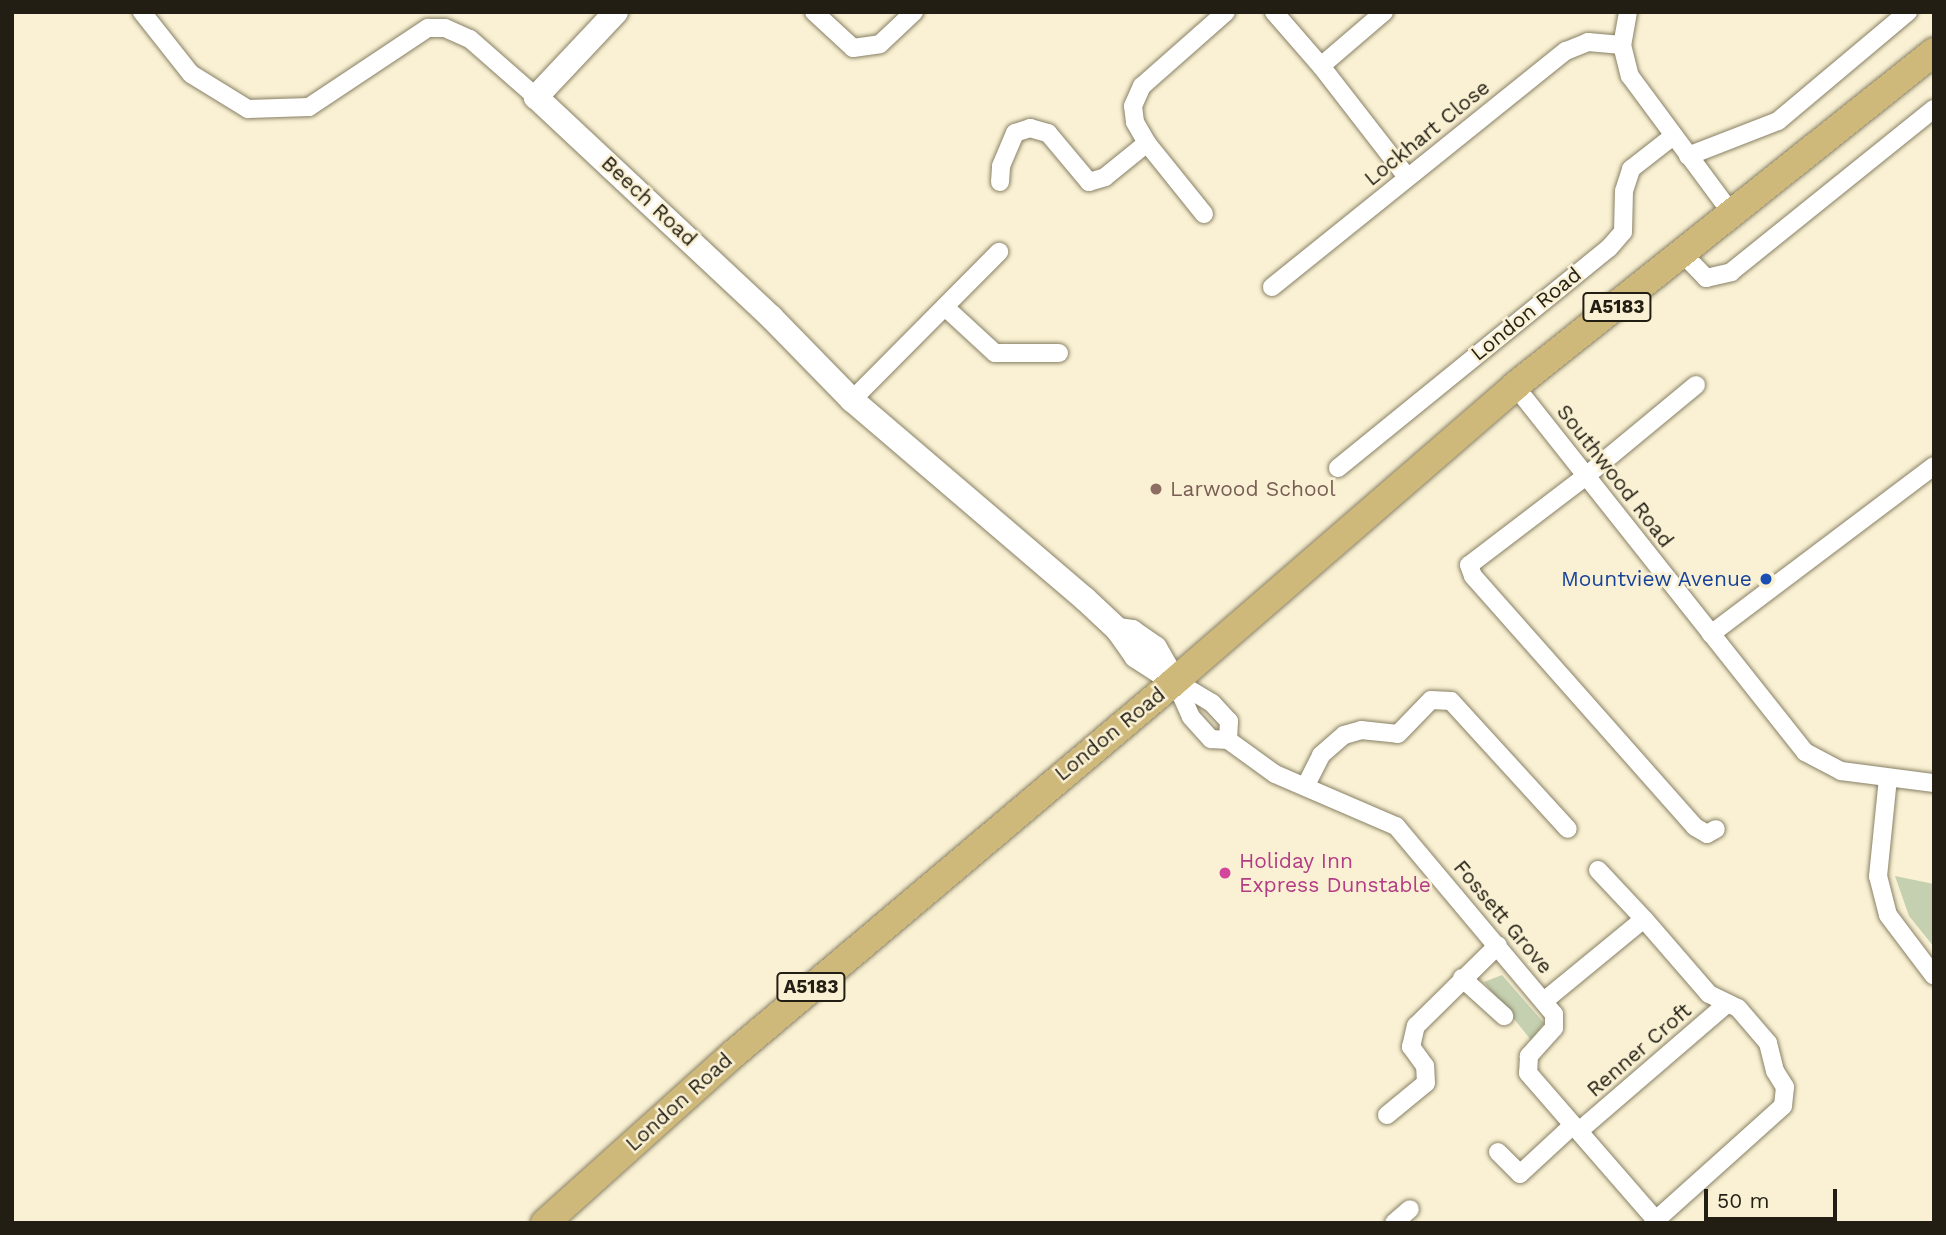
<!DOCTYPE html>
<html>
<head>
<meta charset="utf-8">
<style>
	body { margin:0 }
	#map { position:relative; width:1946px; height:1235px; overflow:hidden; background:#faf1d4; font-family:"Work Sans",sans-serif }
	div>[style] { position:absolute }
	.green>* { inset:0; background:#c4d0b0 }
	.roads { filter:drop-shadow(0 0 2px #888065) drop-shadow(0 0 2px #888065) }
	.street>* { height:18px; margin:-9px; padding:0 9px; transform-origin:9px; border-radius:9px; background:#fff }
	.secondary>* { height:24px; margin:-12px; padding:0 12px; transform-origin:12px; border-radius:12px; background:#fff }
	.primary>* { height:28px; margin:-14px; padding:0 14px; transform-origin:14px; border-radius:14px; background:#ceb87a }
	.dots>* { width:19px; height:19px; translate:-50% -50%; box-sizing:border-box; border:4px solid #faf1d4; border-radius:50% }
	span { translate:-50% -50%; white-space:nowrap; text-align:center; line-height:1.15; -webkit-text-stroke:5px #faf1d4; paint-order:stroke }
	.shield-label span { padding:2px 5px; background:#faf1d4; border:2px solid; border-radius:5px; -webkit-text-stroke-width:0 }
	.shield-label { font-size:19px; color:#221e14; font-weight:700 }
	.street-label { font-size:21px; color:#221e14 }
	.education-label { font-size:21px; color:#785e54 }
	.left { translate:0 -50%; text-align:left }
	.transit-label { font-size:21px; color:#164399 }
	.right { translate:-100% -50%; text-align:right }
	.hotel-label { font-size:21px; color:#b23c85 }
	.frame { position:absolute; inset:0; border:14px solid #221e14; pointer-events:none }
	.scale { position:absolute; left:1704px; top:1189px; width:133px; height:32px; box-sizing:border-box; border:4px solid #221e14; border-top:0; padding-left:9px; font-size:21px; line-height:24px; white-space:nowrap; color:#221e14; -webkit-text-stroke:5px #faf1d4; paint-order:stroke }
</style>
</head>
<body>
<div id="map">
	<div class="green">
		<i style="clip-path:polygon(1895px 876px,1934px 884px,1934px 947px,1909px 916px)"></i>
		<i style="clip-path:polygon(1502px 975px,1544px 1023px,1531px 1040px,1484px 982px)"></i>
	</div>
	<div class="roads">
		<div class="street">
			<i style="left:142px;top:12px;width:79px;rotate:51.7deg"></i>
			<i style="left:191px;top:74px;width:67px;rotate:31.6deg"></i>
			<i style="left:248px;top:109px;width:61px;rotate:-1.9deg"></i>
			<i style="left:309px;top:107px;width:143px;rotate:-33.6deg"></i>
			<i style="left:428px;top:28px;width:17px"></i>
			<i style="left:445px;top:28px;width:27px;rotate:24deg"></i>
			<i style="left:470px;top:39px;width:88px;rotate:41.3deg"></i>
			<i style="left:814px;top:12px;width:53px;rotate:42.7deg"></i>
			<i style="left:853px;top:48px;width:27px;rotate:-8deg"></i>
			<i style="left:880px;top:44px;width:47px;rotate:-43.3deg"></i>
			<i style="left:1274px;top:12px;width:72px;rotate:49deg"></i>
			<i style="left:1321px;top:66px;width:140px;rotate:52.2deg"></i>
			<i style="left:1628px;top:12px;width:34px;rotate:100deg"></i>
			<i style="left:1622px;top:45px;width:32px;rotate:76deg"></i>
			<i style="left:1630px;top:76px;width:172px;rotate:53.5deg"></i>
			<i style="left:1321px;top:66px;width:83px;rotate:-40.6deg"></i>
			<i style="left:1688px;top:156px;width:97px;rotate:-21.3deg"></i>
			<i style="left:1778px;top:121px;width:170px;rotate:-40deg"></i>
			<i style="left:1000px;top:182px;width:16px;rotate:-86deg"></i>
			<i style="left:1001px;top:166px;width:36px;rotate:-67deg"></i>
			<i style="left:1015px;top:133px;width:16px;rotate:-18deg"></i>
			<i style="left:1030px;top:128px;width:19px;rotate:16deg"></i>
			<i style="left:1048px;top:133px;width:64px;rotate:50.1deg"></i>
			<i style="left:1089px;top:182px;width:17px;rotate:-17deg"></i>
			<i style="left:1105px;top:177px;width:54px;rotate:-39deg"></i>
			<i style="left:1204px;top:214px;width:91px;rotate:-128.8deg"></i>
			<i style="left:1147px;top:143px;width:24px;rotate:-120deg"></i>
			<i style="left:1135px;top:122px;width:16px;rotate:-97deg"></i>
			<i style="left:1133px;top:106px;width:22px;rotate:-66deg"></i>
			<i style="left:1142px;top:86px;width:112px;rotate:-41.4deg"></i>
			<i style="left:1684px;top:255px;width:32px;rotate:46deg"></i>
			<i style="left:1706px;top:278px;width:26px;rotate:-13deg"></i>
			<i style="left:1731px;top:272px;width:260px;rotate:-38.8deg"></i>
			<i style="left:1272px;top:287px;width:377px;rotate:-38.8deg"></i>
			<i style="left:1566px;top:51px;width:24px;rotate:-22deg"></i>
			<i style="left:1588px;top:42px;width:34px;rotate:5deg"></i>
			<i style="left:945px;top:307px;width:68px;rotate:42.6deg"></i>
			<i style="left:995px;top:353px;width:64px"></i>
			<i style="left:1696px;top:385px;width:143px;rotate:140.4deg"></i>
			<i style="left:1586px;top:476px;width:147px;rotate:142.7deg"></i>
			<i style="left:1469px;top:565px;width:12px;rotate:70deg"></i>
			<i style="left:1473px;top:576px;width:335px;rotate:48.5deg"></i>
			<i style="left:1695px;top:827px;width:14px;rotate:30deg"></i>
			<i style="left:1707px;top:834px;width:10px;rotate:-29deg"></i>
			<i style="left:1515px;top:386px;width:467px;rotate:51.6deg"></i>
			<i style="left:1805px;top:752px;width:41px;rotate:27.8deg"></i>
			<i style="left:1841px;top:771px;width:94px;rotate:7.4deg"></i>
			<i style="left:852px;top:400px;width:209px;rotate:-45.2deg"></i>
			<i style="left:1338px;top:468px;width:349px;rotate:-39.1deg"></i>
			<i style="left:1609px;top:248px;width:21px;rotate:-49deg"></i>
			<i style="left:1623px;top:232px;width:41px;rotate:-88.6deg"></i>
			<i style="left:1624px;top:191px;width:23px;rotate:-72deg"></i>
			<i style="left:1631px;top:169px;width:52px;rotate:-38deg"></i>
			<i style="left:1711px;top:634px;width:279px;rotate:-37deg"></i>
			<i style="left:1175px;top:681px;width:39px;rotate:66deg"></i>
			<i style="left:1191px;top:717px;width:30px;rotate:48deg"></i>
			<i style="left:1211px;top:739px;width:17px;rotate:3deg"></i>
			<i style="left:1228px;top:740px;width:58px;rotate:35.9deg"></i>
			<i style="left:1275px;top:774px;width:132px;rotate:23.3deg"></i>
			<i style="left:1396px;top:826px;width:246px;rotate:50deg"></i>
			<i style="left:1554px;top:1014px;width:14px;rotate:90deg"></i>
			<i style="left:1554px;top:1028px;width:38px;rotate:132deg"></i>
			<i style="left:1529px;top:1056px;width:17px;rotate:93deg"></i>
			<i style="left:1528px;top:1073px;width:195px;rotate:49deg"></i>
			<i style="left:1656px;top:1220px;width:4px;rotate:135deg"></i>
			<i style="left:1175px;top:681px;width:43px;rotate:30.7deg"></i>
			<i style="left:1212px;top:703px;width:25px;rotate:47deg"></i>
			<i style="left:1229px;top:721px;width:19px;rotate:93deg"></i>
			<i style="left:1888px;top:778px;width:99px;rotate:95.8deg"></i>
			<i style="left:1878px;top:876px;width:40px;rotate:75.6deg"></i>
			<i style="left:1888px;top:915px;width:76px;rotate:53deg"></i>
			<i style="left:1306px;top:785px;width:34px;rotate:-63deg"></i>
			<i style="left:1321px;top:755px;width:30px;rotate:-41deg"></i>
			<i style="left:1344px;top:735px;width:18px;rotate:-16deg"></i>
			<i style="left:1361px;top:730px;width:37px;rotate:6deg"></i>
			<i style="left:1398px;top:734px;width:47px;rotate:-45.9deg"></i>
			<i style="left:1431px;top:700px;width:20px;rotate:3deg"></i>
			<i style="left:1451px;top:701px;width:173px;rotate:47.6deg"></i>
			<i style="left:1598px;top:870px;width:67px;rotate:46.8deg"></i>
			<i style="left:1462px;top:978px;width:57px;rotate:42.1deg"></i>
			<i style="left:1544px;top:1001px;width:129px;rotate:-39.4deg"></i>
			<i style="left:1644px;top:919px;width:99px;rotate:49.1deg"></i>
			<i style="left:1709px;top:994px;width:32px;rotate:26deg"></i>
			<i style="left:1738px;top:1008px;width:46px;rotate:49.4deg"></i>
			<i style="left:1768px;top:1043px;width:29px;rotate:76deg"></i>
			<i style="left:1775px;top:1071px;width:19px;rotate:58deg"></i>
			<i style="left:1785px;top:1087px;width:19px;rotate:96deg"></i>
			<i style="left:1783px;top:1106px;width:171px;rotate:138.1deg"></i>
			<i style="left:1387px;top:1115px;width:50px;rotate:-39.4deg"></i>
			<i style="left:1426px;top:1083px;width:17px;rotate:-93deg"></i>
			<i style="left:1425px;top:1066px;width:24px;rotate:-126deg"></i>
			<i style="left:1411px;top:1047px;width:22px;rotate:-77deg"></i>
			<i style="left:1416px;top:1026px;width:115px;rotate:-44.6deg"></i>
			<i style="left:1579px;top:1131px;width:196px;rotate:-40.7deg"></i>
			<i style="left:1498px;top:1152px;width:31px;rotate:45deg"></i>
			<i style="left:1520px;top:1174px;width:72px;rotate:-42.8deg"></i>
			<i style="left:1394px;top:1223px;width:21px;rotate:-41deg"></i>
		</div>
		<div class="secondary">
			<i style="left:616px;top:12px;width:117px;rotate:133.3deg"></i>
			<i style="left:536px;top:97px;width:322px;rotate:43.1deg"></i>
			<i style="left:771px;top:317px;width:116px;rotate:45.7deg"></i>
			<i style="left:852px;top:400px;width:306px;rotate:40.5deg"></i>
			<i style="left:1085px;top:599px;width:45px;rotate:43.2deg"></i>
			<i style="left:1118px;top:630px;width:32px;rotate:55deg"></i>
			<i style="left:1136px;top:656px;width:46px;rotate:32.7deg"></i>
			<i style="left:1118px;top:630px;width:14px;rotate:8deg"></i>
			<i style="left:1132px;top:632px;width:28px;rotate:35deg"></i>
			<i style="left:1155px;top:648px;width:34px;rotate:60deg"></i>
		</div>
		<div class="primary">
			<i style="left:545px;top:1223px;width:250px;rotate:-41.9deg"></i>
			<i style="left:731px;top:1056px;width:581px;rotate:-40.18deg"></i>
			<i style="left:1175px;top:681px;width:450px;rotate:-40.9deg"></i>
			<i style="left:1515px;top:386px;width:536px;rotate:-38.56deg"></i>
		</div>
	</div>
	<div class="dots">
		<i style="left:1156px;top:489px;background:#8d6e63"></i>
		<i style="left:1766px;top:579px;background:#1a4fb4"></i>
		<i style="left:1225px;top:873px;background:#d1479c"></i>
	</div>
	<div class="shield-label">
		<span style="left:1617px;top:307px">A5183</span>
		<span style="left:811px;top:987px">A5183</span>
	</div>
	<div class="street-label">
		<span style="left:1427px;top:133px;rotate:-39deg">Lockhart Close</span>
		<span style="left:649px;top:201px;rotate:43deg">Beech Road</span>
		<span style="left:1526px;top:314px;rotate:-39deg">London Road</span>
		<span style="left:1615px;top:476px;rotate:52deg">Southwood Road</span>
		<span style="left:1110px;top:734px;rotate:-39deg">London Road</span>
		<span style="left:1503px;top:917px;rotate:50deg">Fossett Grove</span>
		<span style="left:1639px;top:1050px;rotate:-41deg">Renner Croft</span>
		<span style="left:679px;top:1102px;rotate:-42deg">London Road</span>
	</div>
	<div class="education-label">
		<span class="left" style="left:1170px;top:489px">Larwood School</span>
	</div>
	<div class="transit-label">
		<span class="right" style="left:1752px;top:579px">Mountview Avenue</span>
	</div>
	<div class="hotel-label">
		<span class="left" style="left:1239px;top:873px">Holiday Inn<br>Express Dunstable</span>
	</div>
	<div class="frame"></div>
	<div class="scale">50 m</div>
</div>
</body>
</html>
